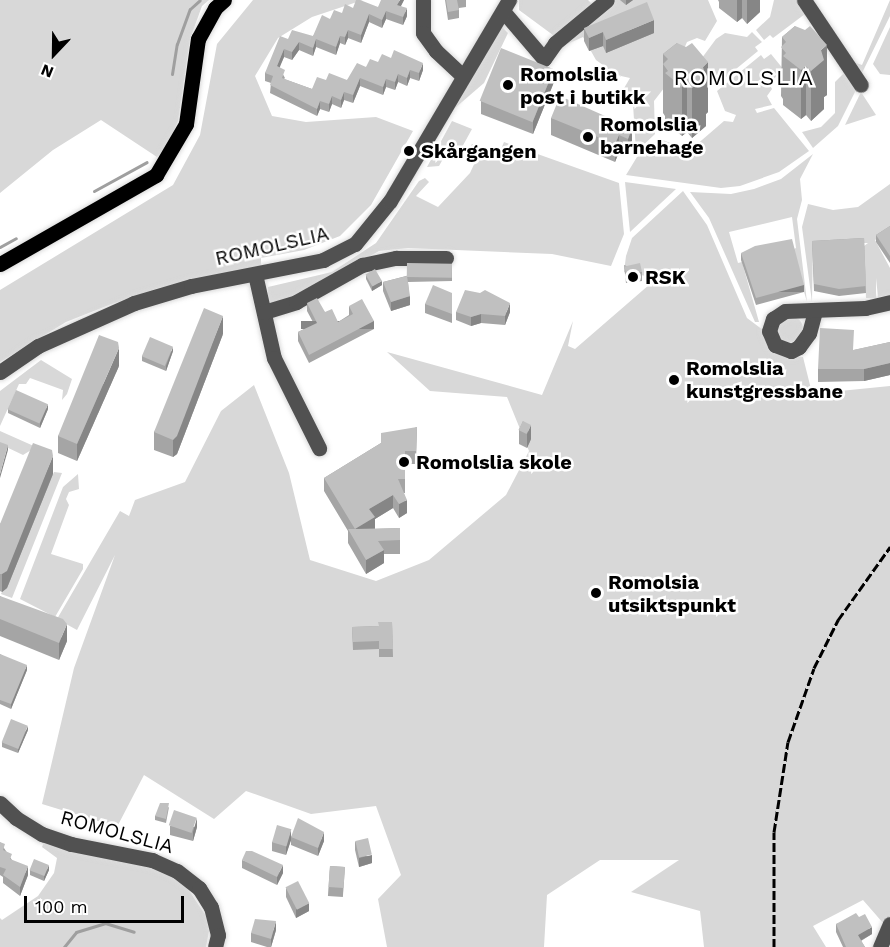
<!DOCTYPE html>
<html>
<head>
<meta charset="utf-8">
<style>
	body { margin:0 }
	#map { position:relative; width:890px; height:947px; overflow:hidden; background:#fff; font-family:"Work Sans",sans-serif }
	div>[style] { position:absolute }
	.green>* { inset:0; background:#d8d8d8 }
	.round { border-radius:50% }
	.stream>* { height:3px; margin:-1.5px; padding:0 1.5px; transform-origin:1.5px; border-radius:1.5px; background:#9f9f9f }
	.roads { filter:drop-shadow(0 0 2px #dbdbdb) drop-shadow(0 0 2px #dbdbdb) }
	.minor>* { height:15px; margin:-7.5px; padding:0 7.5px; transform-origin:7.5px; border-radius:7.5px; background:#515151 }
	.major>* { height:15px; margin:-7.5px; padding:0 7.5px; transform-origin:7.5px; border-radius:7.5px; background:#000 }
	.rail>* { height:3px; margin-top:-1.5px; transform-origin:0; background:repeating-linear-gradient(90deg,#000 0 9px,transparent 0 12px) }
	.wall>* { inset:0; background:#a5a5a5; transform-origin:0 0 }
	.shaded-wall>* { inset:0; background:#868686; transform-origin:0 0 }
	.building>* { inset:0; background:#c0c0c0; transform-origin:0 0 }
	.dots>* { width:16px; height:16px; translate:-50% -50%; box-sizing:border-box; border:3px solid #fff; border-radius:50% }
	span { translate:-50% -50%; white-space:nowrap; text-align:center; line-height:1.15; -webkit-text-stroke:5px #fff; paint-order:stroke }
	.poi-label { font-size:20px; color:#000; font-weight:700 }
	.left { translate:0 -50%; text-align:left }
	.street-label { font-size:20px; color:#000 }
	.quarter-label { font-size:22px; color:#000; letter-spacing:1.5px }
	.north { position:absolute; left:24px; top:24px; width:60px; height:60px; -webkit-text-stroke:4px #fff; paint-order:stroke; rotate:202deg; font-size:16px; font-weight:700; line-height:24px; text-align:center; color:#000 }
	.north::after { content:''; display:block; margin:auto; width:21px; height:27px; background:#000; clip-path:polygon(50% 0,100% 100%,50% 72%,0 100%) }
	.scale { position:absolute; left:24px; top:896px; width:160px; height:27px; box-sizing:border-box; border:3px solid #000; border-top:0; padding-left:8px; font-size:18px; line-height:21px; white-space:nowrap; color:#000; -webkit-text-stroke:4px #fff; paint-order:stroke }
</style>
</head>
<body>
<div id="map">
	<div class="green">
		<i style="clip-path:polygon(0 0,209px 0,202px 6px,190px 39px,178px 121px,166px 149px,157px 157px,101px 120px,53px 150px,0 193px)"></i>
		<i style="clip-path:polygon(253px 0,363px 0,312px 17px,278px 38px,255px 76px,272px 116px,306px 122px,376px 117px,413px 131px,371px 205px,340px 236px,304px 250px,261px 258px,261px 267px,158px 288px,109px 305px,66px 322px,0 362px,0 290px,173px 185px,200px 135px,217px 44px)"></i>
		<i style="clip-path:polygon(519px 0,588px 0,595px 7px,557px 38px,519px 10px)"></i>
		<i style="clip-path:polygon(611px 0,708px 0,717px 21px,705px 41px,697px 38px,687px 42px,671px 79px,654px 101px,655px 134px,636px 152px,633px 104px,637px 100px,634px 96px,628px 102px,620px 95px,630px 78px,621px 76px,616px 81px,607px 68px,596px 60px,583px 37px,565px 45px)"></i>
		<i style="clip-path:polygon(774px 0,800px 0,805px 14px,773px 38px,770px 35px,764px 40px,756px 30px,770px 17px)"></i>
		<i style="clip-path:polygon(890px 0,890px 16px,861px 75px,853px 62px,862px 65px)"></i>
		<i style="clip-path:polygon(501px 26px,508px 33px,484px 83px,455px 108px)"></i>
		<i style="clip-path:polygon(890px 27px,890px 75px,880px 74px,873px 64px)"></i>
		<i style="clip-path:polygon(752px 32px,762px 42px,755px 47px,758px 51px,714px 87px,704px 82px,696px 66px,716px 39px,725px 33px,747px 37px)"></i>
		<i style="clip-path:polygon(771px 54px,784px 70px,769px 83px,772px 89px,767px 96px,772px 105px,755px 109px,757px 113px,774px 108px,809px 151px,779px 172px,740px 186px,721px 188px,626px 175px,637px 157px,660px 139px,678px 146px,695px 146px,724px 121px,733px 122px,736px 115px,725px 111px,717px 91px,761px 55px,764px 59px)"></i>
		<i style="clip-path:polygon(846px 71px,858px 86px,838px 126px,813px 148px,802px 132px,821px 127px,835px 113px,835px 82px)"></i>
		<i style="clip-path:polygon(861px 92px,876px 115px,845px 125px)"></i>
		<i style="clip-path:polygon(452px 121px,472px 129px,461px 149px,452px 143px,439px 166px,427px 167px)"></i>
		<i style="clip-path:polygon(504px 142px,619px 183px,624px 234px,611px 266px,552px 254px,408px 248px,379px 251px,300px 295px,272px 303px,268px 299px,268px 287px,332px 272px,376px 243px,419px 181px,425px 178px,429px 182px,416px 196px,438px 207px,470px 173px,477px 158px,467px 152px,472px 144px,498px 156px)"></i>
		<i style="clip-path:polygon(813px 154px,800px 179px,802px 200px,797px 219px,807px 302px,792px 250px,796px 248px,792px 217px,729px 232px,738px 263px,742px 262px,759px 322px,755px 322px,709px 218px,690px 192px,731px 194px,754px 189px,781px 179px)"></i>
		<i style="clip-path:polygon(625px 182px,676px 189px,630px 232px)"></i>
		<i style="clip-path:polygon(890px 184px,890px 231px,875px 240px,890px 268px,890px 295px,878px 297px,876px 278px,876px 298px,866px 298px,864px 246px,868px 243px,813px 243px,812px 302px,802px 227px,808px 204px,833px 210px,858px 207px)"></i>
		<i style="clip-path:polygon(683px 191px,707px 225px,747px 318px,763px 330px,786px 357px,803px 357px,811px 389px,820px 393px,890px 386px,890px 931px,863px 900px,813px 926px,826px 947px,704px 947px,700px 911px,631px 892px,679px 860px,600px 860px,547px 895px,544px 947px,387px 947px,378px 899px,401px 875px,376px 806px,311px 814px,246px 791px,214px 819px,144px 775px,117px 827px,42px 804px,74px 668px,115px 555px,77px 630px,57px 619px,120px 511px,129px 516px,135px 500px,185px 482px,221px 411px,254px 385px,289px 473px,310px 560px,376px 581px,429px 560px,506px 495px,529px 451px,507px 397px,430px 391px,387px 352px,542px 395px,573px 321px,568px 346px,575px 349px,657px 278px,624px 272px,626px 256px,632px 238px)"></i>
		<i class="round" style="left:777px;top:316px;width:26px;height:26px"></i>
		<i style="clip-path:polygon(41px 360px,72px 379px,67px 394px,62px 400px,63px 390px,30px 378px,26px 384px,19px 384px,0 426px,0 391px)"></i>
		<i style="clip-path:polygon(0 431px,36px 447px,23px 455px,0 444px)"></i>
		<i style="clip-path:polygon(54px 472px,62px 473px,12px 598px,1px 594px)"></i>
		<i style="clip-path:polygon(78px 474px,79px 489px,69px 492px,66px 499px,69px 505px,51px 554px,83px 564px,83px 569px,55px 617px,20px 599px,63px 487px)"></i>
		<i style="clip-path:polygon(45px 840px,157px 868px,184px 883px,206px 916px,209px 931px,206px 947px,0 947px,0 918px,2px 920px,38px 896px,54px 873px,57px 858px,42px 847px)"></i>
	</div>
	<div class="stream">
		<i style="left:172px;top:74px;width:30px;rotate:-81deg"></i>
		<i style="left:177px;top:44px;width:37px;rotate:-70deg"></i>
		<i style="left:190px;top:9px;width:13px;rotate:-42deg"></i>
		<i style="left:94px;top:191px;width:60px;rotate:-28.7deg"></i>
		<i style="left:0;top:247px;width:18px;rotate:-29deg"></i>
		<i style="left:64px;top:947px;width:19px;rotate:-51deg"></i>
		<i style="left:76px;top:932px;width:30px;rotate:-17deg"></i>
		<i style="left:105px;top:923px;width:30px;rotate:17deg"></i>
	</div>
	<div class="roads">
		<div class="minor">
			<i style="left:423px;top:0;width:33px;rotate:90deg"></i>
			<i style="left:423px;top:33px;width:22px;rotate:54deg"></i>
			<i style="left:436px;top:51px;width:37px;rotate:43deg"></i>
			<i style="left:804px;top:0;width:102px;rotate:56.2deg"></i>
			<i style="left:503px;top:11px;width:63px;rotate:49.5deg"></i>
			<i style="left:544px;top:59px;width:19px;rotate:-55deg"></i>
			<i style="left:555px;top:43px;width:67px;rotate:-39.6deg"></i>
			<i style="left:255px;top:274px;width:86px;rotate:77.3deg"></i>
			<i style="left:274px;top:358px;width:101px;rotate:63.4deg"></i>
			<i style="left:815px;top:311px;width:23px;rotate:105deg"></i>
			<i style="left:809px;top:333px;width:17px;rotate:126deg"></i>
			<i style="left:799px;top:347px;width:9px;rotate:153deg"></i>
			<i style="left:791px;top:351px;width:17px;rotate:-159deg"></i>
			<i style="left:775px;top:345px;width:15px;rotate:-113deg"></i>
			<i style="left:769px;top:331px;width:13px;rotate:-72deg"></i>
			<i style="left:773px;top:319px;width:14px;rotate:-34deg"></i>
			<i style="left:785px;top:311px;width:80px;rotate:-2.1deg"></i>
			<i style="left:865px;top:308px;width:26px;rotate:-13deg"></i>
			<i style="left:264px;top:312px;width:34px;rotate:-17deg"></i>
			<i style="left:296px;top:302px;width:76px;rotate:-29.3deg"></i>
			<i style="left:362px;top:265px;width:35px;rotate:-12deg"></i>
			<i style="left:396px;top:258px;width:50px"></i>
			<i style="left:0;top:372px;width:46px;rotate:-34.4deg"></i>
			<i style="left:38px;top:346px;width:105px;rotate:-24.1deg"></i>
			<i style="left:134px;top:303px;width:59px;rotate:-16.6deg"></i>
			<i style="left:191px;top:286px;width:135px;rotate:-11.1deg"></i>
			<i style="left:323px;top:260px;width:36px;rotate:-27deg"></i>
			<i style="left:355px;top:244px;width:55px;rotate:-50.9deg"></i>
			<i style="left:390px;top:201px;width:234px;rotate:-59.4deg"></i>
			<i style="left:0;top:803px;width:22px;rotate:43deg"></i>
			<i style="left:16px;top:818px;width:31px;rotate:32deg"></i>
			<i style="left:42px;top:834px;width:31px;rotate:19deg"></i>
			<i style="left:71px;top:844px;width:83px;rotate:11.2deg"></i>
			<i style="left:152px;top:860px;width:27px;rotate:24deg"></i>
			<i style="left:177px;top:871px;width:28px;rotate:38deg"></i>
			<i style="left:199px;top:888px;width:22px;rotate:58deg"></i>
			<i style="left:211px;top:907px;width:29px;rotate:76deg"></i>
			<i style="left:218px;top:935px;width:12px;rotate:104deg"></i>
			<i style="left:880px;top:947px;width:25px;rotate:-67deg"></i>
		</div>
		<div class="major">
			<i style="left:0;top:264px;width:180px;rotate:-29.7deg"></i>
			<i style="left:156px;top:175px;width:59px;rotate:-59.5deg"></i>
			<i style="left:186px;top:124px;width:86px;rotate:-82deg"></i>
			<i style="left:198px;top:39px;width:35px;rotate:-61deg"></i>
			<i style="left:215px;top:8px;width:12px;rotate:-42deg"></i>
		</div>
	</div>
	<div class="rail">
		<i style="left:774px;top:947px;width:115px;rotate:-90deg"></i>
		<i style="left:774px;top:832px;width:91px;rotate:-81.2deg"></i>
		<i style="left:788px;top:742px;width:78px;rotate:-70.6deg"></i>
		<i style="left:814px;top:668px;width:54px;rotate:-63.4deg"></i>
		<i style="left:838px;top:620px;width:90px;rotate:-54.5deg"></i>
	</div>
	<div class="wall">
		<i style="clip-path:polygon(404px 0,401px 6px,407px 16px,403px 25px,386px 19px,382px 28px,369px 22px,361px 43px,348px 38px,345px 45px,340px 43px,336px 55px,316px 47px,313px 56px,299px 50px,292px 60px,284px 57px,279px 67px,285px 78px,284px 79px,312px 89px,326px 80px,347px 80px,366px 67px,378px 62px,423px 70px,419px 81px,410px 78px,407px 86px,398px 82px,395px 90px,386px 87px,383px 95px,360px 86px,353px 103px,344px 100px,341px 108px,332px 104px,329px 112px,320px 109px,317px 116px,270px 93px,271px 83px,265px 81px,265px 73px,288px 39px,313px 36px,330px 19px,353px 8px,378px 7px)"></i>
		<i style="clip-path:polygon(445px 0,466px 0,466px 7px,459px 8px,459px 18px,448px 20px)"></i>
		<i style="clip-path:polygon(620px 0,633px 0,626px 5px)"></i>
		<i style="clip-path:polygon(718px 0,760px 0,760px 12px,747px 24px,742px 18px,737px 22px,719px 8px,719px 2px)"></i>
		<i style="clip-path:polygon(795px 26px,827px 95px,824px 97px,824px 109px,811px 121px,806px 115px,801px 119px,783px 105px,783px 99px,781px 96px,782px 37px)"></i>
		<i style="clip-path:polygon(584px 28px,654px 33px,606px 53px,603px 46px,589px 51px,584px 41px)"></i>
		<i style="clip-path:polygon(677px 43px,708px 112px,706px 114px,706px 126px,692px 138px,687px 132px,682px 136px,665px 122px,665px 116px,663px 113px,663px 54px)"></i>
		<i style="clip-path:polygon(554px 82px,533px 134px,481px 114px,481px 101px)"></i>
		<i style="clip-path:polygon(551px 118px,632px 128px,632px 145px,628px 156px,619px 152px,615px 162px,551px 135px)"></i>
		<i style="clip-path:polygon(890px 226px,890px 263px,876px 242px,876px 235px)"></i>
		<i style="clip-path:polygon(864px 238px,866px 293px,839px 296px,814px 291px,812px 241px)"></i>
		<i style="clip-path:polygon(741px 253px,804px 292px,756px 305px,741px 260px)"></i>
		<i style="clip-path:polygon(452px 264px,452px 281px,408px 282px,410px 305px,391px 311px,383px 291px,383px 282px)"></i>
		<i style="clip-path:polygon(624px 265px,642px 272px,642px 281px,626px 283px)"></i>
		<i style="clip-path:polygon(366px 275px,382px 285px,372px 291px,366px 279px)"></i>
		<i style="clip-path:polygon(452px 293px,452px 323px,425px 313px,425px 304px)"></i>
		<i style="clip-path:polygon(307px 303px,325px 312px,338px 322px,349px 315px,349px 306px,374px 329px,309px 363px,298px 341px,298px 332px,314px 324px,307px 311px)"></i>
		<i style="clip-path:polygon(456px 312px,510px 312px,505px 325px,481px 323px,471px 326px,456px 320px)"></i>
		<i style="clip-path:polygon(223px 334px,177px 454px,173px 457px,154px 450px,154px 432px)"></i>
		<i style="clip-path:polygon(890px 342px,890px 375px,864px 381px,818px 382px,818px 369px,854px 350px)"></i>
		<i style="clip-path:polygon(173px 351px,166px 371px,142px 361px,142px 356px)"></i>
		<i style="clip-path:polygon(119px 366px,77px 461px,58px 453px,58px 436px)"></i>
		<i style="clip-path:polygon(8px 409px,48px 409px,40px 428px,8px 413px)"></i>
		<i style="clip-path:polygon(523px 421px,531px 439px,527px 448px,519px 444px,519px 430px)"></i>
		<i style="clip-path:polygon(417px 427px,416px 464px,405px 464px,405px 493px,404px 493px,407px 513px,399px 518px,393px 508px,375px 519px,375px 529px,400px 528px,400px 554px,384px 554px,384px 563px,366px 574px,348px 543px,348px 531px,324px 491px,324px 478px,381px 443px)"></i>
		<i style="clip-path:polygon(53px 474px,7px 588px,2px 592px,0 591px,0 524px)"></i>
		<i style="clip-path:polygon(0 596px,67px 641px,59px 660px,0 636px)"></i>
		<i style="clip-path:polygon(392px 622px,393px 657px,379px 657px,379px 649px,353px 650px,352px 627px,379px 626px)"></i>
		<i style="clip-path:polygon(0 654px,27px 670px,11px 709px,0 704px)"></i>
		<i style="clip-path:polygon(28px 730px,18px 753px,2px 747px,2px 742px)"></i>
		<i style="clip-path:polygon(169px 807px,166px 823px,155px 820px,155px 816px)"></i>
		<i style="clip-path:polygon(170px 826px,197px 827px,193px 841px,170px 835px)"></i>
		<i style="clip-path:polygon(291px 836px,324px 841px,318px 856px,291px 845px,291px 840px,286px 855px,272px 851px,272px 842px)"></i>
		<i style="clip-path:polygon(355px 841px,372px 863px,359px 867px,355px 850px)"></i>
		<i style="clip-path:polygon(0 842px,12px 860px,28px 875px,20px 896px,3px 883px,3px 877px,0 875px)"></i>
		<i style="clip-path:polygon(242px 860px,283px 873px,277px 885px,242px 868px)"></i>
		<i style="left:330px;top:866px;width:15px;height:30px;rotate:4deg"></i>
		<i style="clip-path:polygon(30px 870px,49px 870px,44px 881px,30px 875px)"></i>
		<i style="clip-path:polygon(286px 888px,309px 911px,296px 918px,286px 897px)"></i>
		<i style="clip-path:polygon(859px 917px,872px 934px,861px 941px,865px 947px,843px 947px,836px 932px,836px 924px)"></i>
		<i style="clip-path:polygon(276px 930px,271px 947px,267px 947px,251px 942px,251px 933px)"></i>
	</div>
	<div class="shaded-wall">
		<i style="clip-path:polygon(400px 0,404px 0,397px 13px,397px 5px)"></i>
		<i style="clip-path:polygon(626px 0,633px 0,626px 5px)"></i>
		<i style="clip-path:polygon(737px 0,742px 0,742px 18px,737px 22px)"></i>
		<i style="clip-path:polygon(747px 0,760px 0,760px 12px,747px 24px)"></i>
		<i style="clip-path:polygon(407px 8px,407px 16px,403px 25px,403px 17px)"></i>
		<i style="clip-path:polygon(386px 11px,386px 19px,382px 28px,382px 20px)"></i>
		<i style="clip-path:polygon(369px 14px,369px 22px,361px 43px,361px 35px)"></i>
		<i style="clip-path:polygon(654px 20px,654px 33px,606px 53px,606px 40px)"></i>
		<i style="clip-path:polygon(348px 30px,348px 38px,345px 45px,345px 37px)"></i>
		<i style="clip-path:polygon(603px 32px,603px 46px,589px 51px,589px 38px)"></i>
		<i style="clip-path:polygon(340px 36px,340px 43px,336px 55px,336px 47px)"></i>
		<i style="clip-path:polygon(316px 39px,316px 47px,313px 56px,313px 48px)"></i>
		<i style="clip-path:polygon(299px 42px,299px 50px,292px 60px,292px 52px)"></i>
		<i style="clip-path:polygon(827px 45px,827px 95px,824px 97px,824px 109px,811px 121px,811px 71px,821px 50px)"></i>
		<i style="clip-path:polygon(284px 49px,284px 57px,277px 74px,277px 66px)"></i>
		<i style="clip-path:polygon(708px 62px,708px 112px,706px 114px,706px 126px,692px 138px,692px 88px,703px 67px)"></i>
		<i style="clip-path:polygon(423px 63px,423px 70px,419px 81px,419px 73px)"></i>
		<i style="clip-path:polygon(806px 66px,806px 115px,801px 119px,801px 70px)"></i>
		<i style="clip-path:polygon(554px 69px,554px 82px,533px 134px,533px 121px)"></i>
		<i style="clip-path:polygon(410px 70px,410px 78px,407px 86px,407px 78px)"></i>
		<i style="clip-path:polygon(398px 74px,398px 82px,395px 90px,395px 82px)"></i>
		<i style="clip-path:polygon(360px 78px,360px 86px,353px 103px,353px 95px)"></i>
		<i style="clip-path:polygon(386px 79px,386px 87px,383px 95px,383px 87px)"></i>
		<i style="clip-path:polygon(687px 83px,687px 132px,682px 136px,682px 87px)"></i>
		<i style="clip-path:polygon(344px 92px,344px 100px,341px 108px,341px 100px)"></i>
		<i style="clip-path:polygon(332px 96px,332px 104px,329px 112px,329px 104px)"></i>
		<i style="clip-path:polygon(320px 101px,320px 109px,317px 116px,317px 109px)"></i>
		<i style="clip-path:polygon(632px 128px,632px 145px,628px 156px,628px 139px)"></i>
		<i style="clip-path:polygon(619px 135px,619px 152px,615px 162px,615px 144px)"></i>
		<i style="clip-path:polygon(382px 281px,382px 285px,372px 291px,372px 286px)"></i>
		<i style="left:804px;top:285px;width:7px;height:50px;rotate:90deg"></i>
		<i style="clip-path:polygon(410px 296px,410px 305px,391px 311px,391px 302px)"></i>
		<i style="clip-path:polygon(510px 303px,510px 312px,505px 325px,505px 316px)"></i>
		<i style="clip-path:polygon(481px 314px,481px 323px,471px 326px,471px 317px)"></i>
		<i style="clip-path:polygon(223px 316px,223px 334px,177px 454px,173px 457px,173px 440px)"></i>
		<i style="left:374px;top:321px;width:8px;height:73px;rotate:90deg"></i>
		<i style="clip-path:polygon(173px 347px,173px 351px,166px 371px,166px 366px)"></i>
		<i style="clip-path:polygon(119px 348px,119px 366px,77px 461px,77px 444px)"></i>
		<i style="clip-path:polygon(890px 363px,890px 375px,864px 381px,864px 369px)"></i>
		<i style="clip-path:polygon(48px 404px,48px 409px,40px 428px,40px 423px)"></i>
		<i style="clip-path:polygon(531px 425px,531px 439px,527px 448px,527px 434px)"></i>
		<i style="clip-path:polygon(8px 445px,8px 450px,0 478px,0 474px)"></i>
		<i style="clip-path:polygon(53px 456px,53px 474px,7px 588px,2px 592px,2px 574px)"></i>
		<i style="clip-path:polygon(393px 495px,393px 508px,375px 519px,375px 530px,355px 529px,369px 509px)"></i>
		<i style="clip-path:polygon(407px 500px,407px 513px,399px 518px,399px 504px)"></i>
		<i style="clip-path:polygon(384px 550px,384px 563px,366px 574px,366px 560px)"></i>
		<i style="clip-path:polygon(67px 624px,67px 641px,59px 660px,59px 643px)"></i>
		<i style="clip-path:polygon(27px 665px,27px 670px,11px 709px,11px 704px)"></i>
		<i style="clip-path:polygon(28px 726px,28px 730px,18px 753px,18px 749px)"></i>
		<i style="clip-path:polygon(197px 818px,197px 827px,193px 841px,193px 832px)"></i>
		<i style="clip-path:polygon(291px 829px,291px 840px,286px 855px,286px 846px)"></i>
		<i style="clip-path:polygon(324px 832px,324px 841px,318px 856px,318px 848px)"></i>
		<i style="clip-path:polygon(372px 855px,372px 863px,359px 867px,359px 858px)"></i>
		<i style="clip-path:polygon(49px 865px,49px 870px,44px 881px,44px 876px)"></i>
		<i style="clip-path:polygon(283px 865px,283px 873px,277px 885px,277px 877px)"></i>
		<i style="clip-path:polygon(28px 866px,28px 875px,20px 896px,20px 887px)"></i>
		<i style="clip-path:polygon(309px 903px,309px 911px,296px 918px,296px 909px)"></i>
		<i style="clip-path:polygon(276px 921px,276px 930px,271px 947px,271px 939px)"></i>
		<i style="clip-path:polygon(872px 927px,872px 934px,858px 942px,858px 935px)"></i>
	</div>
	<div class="building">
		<i style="clip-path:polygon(356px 0,360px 0,378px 7px,381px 0,400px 0,397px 5px,407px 8px,403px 17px,386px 11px,382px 20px,369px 14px,361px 35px,348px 30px,345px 37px,340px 36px,336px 47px,316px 39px,313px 48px,299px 42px,292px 52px,284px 49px,277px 66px,285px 70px,282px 78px,312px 89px,317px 77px,326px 80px,329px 73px,347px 80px,357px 63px,366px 67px,370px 59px,378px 62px,382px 54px,391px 58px,394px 50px,423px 63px,419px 73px,410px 70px,407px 78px,398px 74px,395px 82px,386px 79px,383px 87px,360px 78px,353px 95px,344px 92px,341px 100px,332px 96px,329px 104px,320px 101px,317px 109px,270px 85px,273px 76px,265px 73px,280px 36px,288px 39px,292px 30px,313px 36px,322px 15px,330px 19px,334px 10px,342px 13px,345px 4px,353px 8px)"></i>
		<i style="clip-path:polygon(446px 0,459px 0,457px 0,459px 10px,448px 12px)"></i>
		<i style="clip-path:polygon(647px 2px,654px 20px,606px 40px,603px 32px,589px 38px,584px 28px)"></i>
		<i style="clip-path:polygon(795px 26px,805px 30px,810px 26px,827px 45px,821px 50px,824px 60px,811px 71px,806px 66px,801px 70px,783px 56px,786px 53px,781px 47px,786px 42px,782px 37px)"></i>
		<i style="clip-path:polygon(677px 43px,686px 47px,692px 43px,708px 62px,703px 67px,706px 77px,692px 88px,687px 83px,682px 87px,665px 73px,668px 71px,663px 64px,668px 59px,663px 54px)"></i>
		<i style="left:501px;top:48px;width:57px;height:57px;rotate:22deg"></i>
		<i style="clip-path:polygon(560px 96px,632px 128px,628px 139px,619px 135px,615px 144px,551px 118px)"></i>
		<i style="clip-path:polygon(890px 226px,890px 256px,876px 235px)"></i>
		<i style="clip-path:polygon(864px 238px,866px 286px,839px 289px,814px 284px,812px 241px)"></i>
		<i style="clip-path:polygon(792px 239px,804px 285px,756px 298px,741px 253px,755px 246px)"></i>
		<i style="left:407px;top:263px;width:45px;height:14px;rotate:1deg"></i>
		<i style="left:640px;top:263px;width:9px;height:16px;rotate:77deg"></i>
		<i style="left:375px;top:269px;width:14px;height:11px;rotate:60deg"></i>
		<i style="clip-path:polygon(407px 276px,410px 296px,391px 302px,383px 282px)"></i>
		<i style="clip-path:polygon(433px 285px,452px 293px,452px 314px,425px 304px)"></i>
		<i style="clip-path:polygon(465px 290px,480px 293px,485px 290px,510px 303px,505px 316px,481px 314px,471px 317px,456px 312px)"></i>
		<i style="clip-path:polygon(317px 298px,325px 312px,332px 309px,338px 322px,353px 314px,349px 306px,362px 299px,374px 321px,309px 355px,298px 332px,317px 323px,307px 303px)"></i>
		<i style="clip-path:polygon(204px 308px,223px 316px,177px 436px,173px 440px,154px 432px)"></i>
		<i style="clip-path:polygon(820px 328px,854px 330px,853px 350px,890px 342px,890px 363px,864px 369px,818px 369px)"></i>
		<i style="clip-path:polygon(99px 335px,118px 342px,119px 348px,77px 444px,58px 436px)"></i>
		<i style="left:150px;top:337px;width:25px;height:21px;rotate:23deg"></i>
		<i style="left:16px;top:390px;width:35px;height:21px;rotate:24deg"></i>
		<i style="left:523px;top:421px;width:9px;height:10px;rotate:27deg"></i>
		<i style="clip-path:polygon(417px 427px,416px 451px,405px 451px,405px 479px,398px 479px,407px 500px,399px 504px,393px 495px,369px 509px,375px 517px,355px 529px,400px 528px,400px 540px,378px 541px,384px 550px,366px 560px,348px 529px,355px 529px,324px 478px,381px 443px,381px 433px)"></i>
		<i style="clip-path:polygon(0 442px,8px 445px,0 474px)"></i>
		<i style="clip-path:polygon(33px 443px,52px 450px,53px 456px,7px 571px,2px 574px,0 574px,0 524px)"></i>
		<i style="clip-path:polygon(0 596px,63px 619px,67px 624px,59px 643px,0 619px)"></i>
		<i style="clip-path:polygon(378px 622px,392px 622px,393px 649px,379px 649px,379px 641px,353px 642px,352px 627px,379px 626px)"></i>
		<i style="clip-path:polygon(0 654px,27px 665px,11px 704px,0 700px)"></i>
		<i style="left:11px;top:719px;width:18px;height:25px;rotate:22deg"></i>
		<i style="clip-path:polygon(160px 803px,169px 803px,166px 819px,155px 816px)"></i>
		<i style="left:174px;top:810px;width:24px;height:16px;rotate:19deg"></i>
		<i style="clip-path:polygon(298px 818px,324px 832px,318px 848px,291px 837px)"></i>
		<i style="left:277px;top:825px;width:15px;height:18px;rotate:16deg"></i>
		<i style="left:368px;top:838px;width:17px;height:13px;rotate:77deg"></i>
		<i style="clip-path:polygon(0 842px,5px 844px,3px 850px,12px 854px,10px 859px,28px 866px,20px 887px,3px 875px,6px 869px,0 867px)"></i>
		<i style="clip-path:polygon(246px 851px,252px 851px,283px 865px,277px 877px,242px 860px)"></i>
		<i style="left:34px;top:859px;width:16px;height:12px;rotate:22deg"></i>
		<i style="left:330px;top:866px;width:15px;height:21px;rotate:4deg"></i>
		<i style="left:298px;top:881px;width:25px;height:14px;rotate:63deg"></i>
		<i style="clip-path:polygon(856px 913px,859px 917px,865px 914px,872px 927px,858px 935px,865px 947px,846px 947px,836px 924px)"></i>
		<i style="clip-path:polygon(255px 919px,276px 921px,271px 939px,251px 933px)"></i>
	</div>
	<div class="dots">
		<i style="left:508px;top:85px;background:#000"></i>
		<i style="left:588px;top:137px;background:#000"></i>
		<i style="left:409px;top:151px;background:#000"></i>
		<i style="left:633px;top:277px;background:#000"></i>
		<i style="left:674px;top:380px;background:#000"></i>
		<i style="left:404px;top:462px;background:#000"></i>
		<i style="left:596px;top:593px;background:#000"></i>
	</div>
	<div class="poi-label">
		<span class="left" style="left:520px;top:86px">Romolslia<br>post i butikk</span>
		<span class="left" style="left:600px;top:136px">Romolslia<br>barnehage</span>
		<span class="left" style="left:421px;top:151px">Skårgangen</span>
		<span class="left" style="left:645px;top:277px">RSK</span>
		<span class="left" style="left:686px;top:380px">Romolslia<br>kunstgressbane</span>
		<span class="left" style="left:416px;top:462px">Romolslia skole</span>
		<span class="left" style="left:608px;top:594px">Romolsia<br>utsiktspunkt</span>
	</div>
	<div class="street-label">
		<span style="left:272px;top:246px;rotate:-13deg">ROMOLSLIA</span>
		<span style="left:117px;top:832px;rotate:15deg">ROMOLSLIA</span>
	</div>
	<div class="quarter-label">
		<span style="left:744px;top:78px">ROMOLSLIA</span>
	</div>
	<div class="north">N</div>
	<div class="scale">100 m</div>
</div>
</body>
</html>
